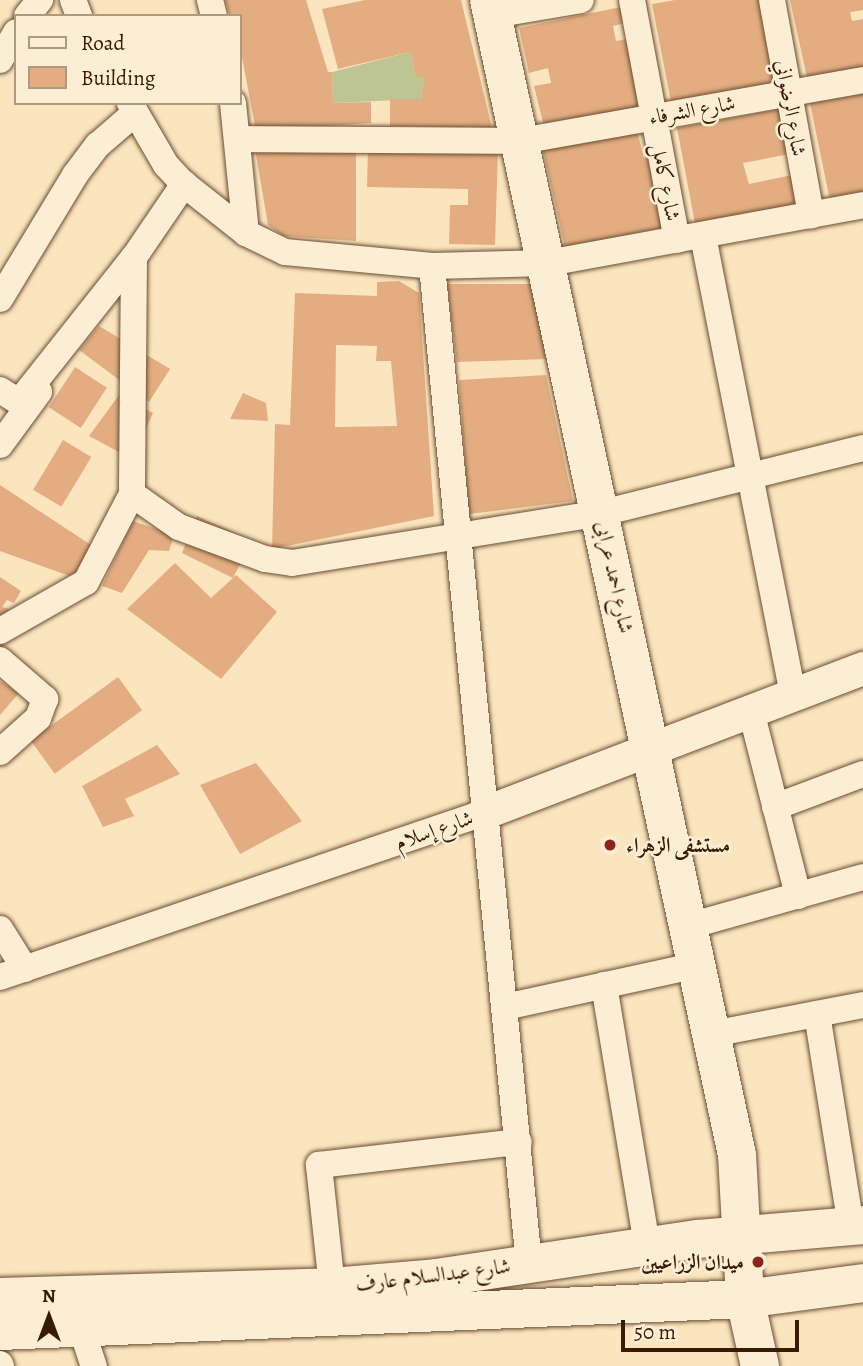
<!DOCTYPE html>
<html>
<head>
<meta charset="utf-8">
<style>
	body { margin:0 }
	#map { position:relative; width:863px; height:1366px; overflow:hidden; background:#fbe5be; font-family:Alegreya,Amiri,serif }
	div>[style] { position:absolute }
	.green>* { inset:0; background:#bcc593 }
	.building>* { inset:0; background:#e3ad81; transform-origin:0 0 }
	.roads { filter:drop-shadow(0 0 2px #6a4d32) drop-shadow(0 0 2px #6a4d32) }
	.minor>* { height:26px; margin:-13px; padding:0 13px; transform-origin:13px; border-radius:13px; background:#fceed5 }
	.tertiary>* { height:33px; margin:-16.5px; padding:0 16.5px; transform-origin:16.5px; border-radius:16.5px; background:#fceed5 }
	.secondary>* { height:38px; margin:-19px; padding:0 19px; transform-origin:19px; border-radius:19px; background:#fceed5 }
	.dots>* { width:19px; height:19px; translate:-50% -50%; box-sizing:border-box; border:4px solid #fceed5; border-radius:50% }
	span { translate:-50% -50%; white-space:nowrap; text-align:center; line-height:1.15; -webkit-text-stroke:5px #fceed5; paint-order:stroke }
	.street-label { font-size:21px; color:#391a03 }
	.poi-label { font-size:21px; color:#391a03; font-weight:700 }
	.left { translate:0 -50%; text-align:left }
	.right { translate:-100% -50%; text-align:right }
	.legend { position:absolute; left:14px; top:14px; width:228px; height:91px; box-sizing:border-box; background:#fceed5; border:2px solid #ae9981; margin:0; padding:9px 12px; list-style:none; font-size:21px; color:#391a03 }
	.legend li { display:flex; align-items:center; gap:14px; height:35px }
	.legend b { width:35px; border:2px solid #ae9981 }
	.north { position:absolute; left:14px; top:1282px; width:70px; height:70px; -webkit-text-stroke:5px #fceed5; paint-order:stroke; rotate:0deg; font-size:19px; font-weight:700; line-height:28px; text-align:center; color:#391a03 }
	.north::after { content:''; display:block; margin:auto; width:24px; height:32px; background:#391a03; clip-path:polygon(50% 0,100% 100%,50% 72%,0 100%) }
	.scale { position:absolute; left:621px; top:1320px; width:178px; height:32px; box-sizing:border-box; border:4px solid #391a03; border-top:0; padding-left:9px; font-size:21px; line-height:24px; white-space:nowrap; color:#391a03; -webkit-text-stroke:5px #fceed5; paint-order:stroke }
</style>
</head>
<body>
<div id="map">
	<div class="green">
		<i style="clip-path:polygon(410px 52px,416px 77px,424px 77px,421px 99px,333px 103px,332px 72px)"></i>
	</div>
	<div class="building">
		<i style="clip-path:polygon(225px 0,306px 0,328px 72px,332px 72px,333px 103px,371px 102px,371px 123px,256px 131px,240px 47px,240px 16px,230px 16px)"></i>
		<i style="clip-path:polygon(365px 0,461px 0,492px 128px,390px 126px,390px 99px,421px 99px,424px 77px,416px 77px,410px 52px,338px 69px,322px 9px)"></i>
		<i style="clip-path:polygon(675px 0,769px 0,778px 88px,672px 107px,652px 4px)"></i>
		<i style="clip-path:polygon(790px 0,863px 0,863px 10px,850px 12px,852px 21px,863px 19px,863px 72px,808px 82px)"></i>
		<i style="clip-path:polygon(626px 6px,630px 22px,613px 26px,616px 41px,633px 38px,646px 107px,544px 127px,534px 86px,551px 83px,548px 68px,529px 73px,519px 28px)"></i>
		<i style="clip-path:polygon(863px 93px,863px 200px,831px 206px,810px 103px)"></i>
		<i style="clip-path:polygon(786px 108px,795px 153px,743px 163px,749px 184px,797px 174px,805px 208px,696px 229px,677px 128px)"></i>
		<i style="clip-path:polygon(637px 131px,644px 158px,651px 156px,667px 227px,565px 247px,543px 149px)"></i>
		<i style="clip-path:polygon(356px 147px,356px 241px,283px 236px,268px 225px,255px 149px)"></i>
		<i style="clip-path:polygon(368px 147px,498px 151px,495px 245px,449px 244px,450px 205px,468px 205px,468px 189px,367px 187px)"></i>
		<i style="clip-path:polygon(evenodd,399px 281px,419px 293px,434px 516px,272px 549px,275px 424px,290px 425px,295px 293px,377px 296px,377px 282px,399px 281px,336px 345px,377px 346px,376px 361px,391px 361px,397px 426px,335px 427px,336px 345px)"></i>
		<i style="clip-path:polygon(447px 284px,534px 284px,550px 359px,457px 362px)"></i>
		<i style="clip-path:polygon(99px 326px,170px 369px,149px 402px,79px 350px)"></i>
		<i style="left:75px;top:367px;width:38px;height:48px;rotate:33deg"></i>
		<i style="clip-path:polygon(546px 375px,573px 501px,469px 514px,459px 380px)"></i>
		<i style="clip-path:polygon(243px 393px,266px 403px,268px 421px,230px 419px)"></i>
		<i style="clip-path:polygon(119px 395px,153px 413px,132px 459px,89px 436px)"></i>
		<i style="left:63px;top:440px;width:33px;height:58px;rotate:31deg"></i>
		<i style="clip-path:polygon(0 485px,94px 547px,75px 578px,0 551px)"></i>
		<i style="clip-path:polygon(197px 516px,252px 541px,233px 578px,236px 575px,277px 612px,221px 679px,127px 609px,175px 563px,211px 598px,233px 578px,182px 553px)"></i>
		<i style="clip-path:polygon(133px 521px,174px 535px,169px 551px,149px 550px,122px 593px,102px 586px)"></i>
		<i style="clip-path:polygon(0 577px,21px 591px,14px 603px,7px 600px,2px 607px,9px 609px,0 619px)"></i>
		<i style="left:118px;top:677px;width:41px;height:108px;rotate:54deg"></i>
		<i style="clip-path:polygon(0 681px,19px 693px,0 715px)"></i>
		<i style="clip-path:polygon(157px 745px,180px 774px,125px 799px,134px 816px,103px 827px,82px 786px)"></i>
		<i style="clip-path:polygon(256px 763px,302px 821px,240px 854px,200px 785px)"></i>
	</div>
	<div class="roads">
		<div class="minor">
			<i style="left:73px;top:0;width:17px;rotate:69deg"></i>
			<i style="left:210px;top:0;width:16px;rotate:76deg"></i>
			<i style="left:632px;top:0;width:244px;rotate:79.4deg"></i>
			<i style="left:772px;top:0;width:219px;rotate:79.7deg"></i>
			<i style="left:493px;top:15px;width:89px;rotate:-9.7deg"></i>
			<i style="left:27px;top:16px;width:21px;rotate:-51deg"></i>
			<i style="left:0;top:60px;width:32px;rotate:-60deg"></i>
			<i style="left:130px;top:103px;width:72px;rotate:59.9deg"></i>
			<i style="left:166px;top:165px;width:26px;rotate:47deg"></i>
			<i style="left:184px;top:184px;width:79px;rotate:38.3deg"></i>
			<i style="left:246px;top:233px;width:43px;rotate:26deg"></i>
			<i style="left:285px;top:252px;width:148px;rotate:5.4deg"></i>
			<i style="left:432px;top:266px;width:116px;rotate:-1.5deg"></i>
			<i style="left:548px;top:263px;width:320px;rotate:-10.4deg"></i>
			<i style="left:233px;top:103px;width:131px;rotate:84.3deg"></i>
			<i style="left:238px;top:139px;width:283px;rotate:0.4deg"></i>
			<i style="left:521px;top:141px;width:347px;rotate:-10.1deg"></i>
			<i style="left:703px;top:236px;width:468px;rotate:78.9deg"></i>
			<i style="left:432px;top:266px;width:1003px;rotate:84.45deg"></i>
			<i style="left:124px;top:272px;width:107px;rotate:-55.7deg"></i>
			<i style="left:0;top:299px;width:145px;rotate:-58.8deg"></i>
			<i style="left:75px;top:175px;width:38px;rotate:-53deg"></i>
			<i style="left:98px;top:145px;width:49px;rotate:-40.9deg"></i>
			<i style="left:0;top:390px;width:22px;rotate:32deg"></i>
			<i style="left:19px;top:402px;width:185px;rotate:-51.6deg"></i>
			<i style="left:134px;top:257px;width:237px;rotate:90.5deg"></i>
			<i style="left:132px;top:494px;width:57px;rotate:35.1deg"></i>
			<i style="left:179px;top:527px;width:92px;rotate:20.4deg"></i>
			<i style="left:265px;top:559px;width:27px;rotate:8deg"></i>
			<i style="left:292px;top:563px;width:314px;rotate:-9.2deg"></i>
			<i style="left:602px;top:513px;width:269px;rotate:-14deg"></i>
			<i style="left:0;top:445px;width:66px;rotate:-53.7deg"></i>
			<i style="left:0;top:631px;width:99px;rotate:-29.7deg"></i>
			<i style="left:86px;top:582px;width:99px;rotate:-62.4deg"></i>
			<i style="left:0;top:660px;width:60px;rotate:40.9deg"></i>
			<i style="left:45px;top:699px;width:20px;rotate:110deg"></i>
			<i style="left:38px;top:718px;width:51px;rotate:138.2deg"></i>
			<i style="left:751px;top:711px;width:191px;rotate:75.7deg"></i>
			<i style="left:775px;top:807px;width:94px;rotate:-20.6deg"></i>
			<i style="left:689px;top:926px;width:181px;rotate:-15.7deg"></i>
			<i style="left:0;top:929px;width:47px;rotate:58deg"></i>
			<i style="left:0;top:977px;width:510px;rotate:-18.75deg"></i>
			<i style="left:604px;top:985px;width:265px;rotate:80.6deg"></i>
			<i style="left:505px;top:1007px;width:197px;rotate:-12.3deg"></i>
			<i style="left:817px;top:1014px;width:215px;rotate:80.9deg"></i>
			<i style="left:712px;top:1034px;width:154px;rotate:-10.9deg"></i>
			<i style="left:332px;top:1287px;width:123px;rotate:-96.1deg"></i>
			<i style="left:319px;top:1165px;width:201px;rotate:-6.6deg"></i>
			<i style="left:82px;top:1330px;width:38px;rotate:72deg"></i>
			<i style="left:0;top:1364px;width:2px;rotate:63deg"></i>
		</div>
		<div class="tertiary">
			<i style="left:483px;top:813px;width:407px;rotate:-20.9deg"></i>
		</div>
		<div class="secondary">
			<i style="left:489px;top:0;width:1181px;rotate:77.88deg"></i>
			<i style="left:737px;top:1155px;width:144px;rotate:86.8deg"></i>
			<i style="left:745px;top:1299px;width:69px;rotate:77.4deg"></i>
			<i style="left:0;top:1297px;width:332px;rotate:-1.7deg"></i>
			<i style="left:332px;top:1287px;width:104px;rotate:-4.9deg"></i>
			<i style="left:436px;top:1278px;width:265px;rotate:-8.5deg"></i>
			<i style="left:698px;top:1239px;width:166px;rotate:-4.8deg"></i>
			<i style="left:0;top:1331px;width:746px;rotate:-2.46deg"></i>
			<i style="left:745px;top:1299px;width:119px;rotate:-7.7deg"></i>
		</div>
	</div>
	<div class="dots">
		<i style="left:610px;top:845px;background:#8f2418"></i>
		<i style="left:758px;top:1262px;background:#8f2418"></i>
	</div>
	<div class="street-label">
		<span style="left:791px;top:108px;rotate:80deg">شارع الرضواني</span>
		<span style="left:692px;top:110px;rotate:-10deg">شارع الشرفاء</span>
		<span style="left:666px;top:182px;rotate:79deg">شارع كامل</span>
		<span style="left:615px;top:577px;rotate:78deg">شارع احمد عرابى</span>
		<span style="left:434px;top:830px;rotate:-19deg">شارع إسلام</span>
		<span style="left:433px;top:1275px;rotate:-7deg">شارع عبدالسلام عارف</span>
	</div>
	<div class="poi-label">
		<span class="left" style="left:626px;top:845px">مستشفى الزهراء</span>
		<span class="right" style="left:744px;top:1262px">ميدان الزراعيين</span>
	</div>
	<ul class="legend">
	<li><b style="height:9px;background:#fceed5"></b>Road</li>
	<li><b style="height:19px;background:#e3ad81"></b>Building</li>
	</ul>
	<div class="north">N</div>
	<div class="scale">50 m</div>
</div>
</body>
</html>
